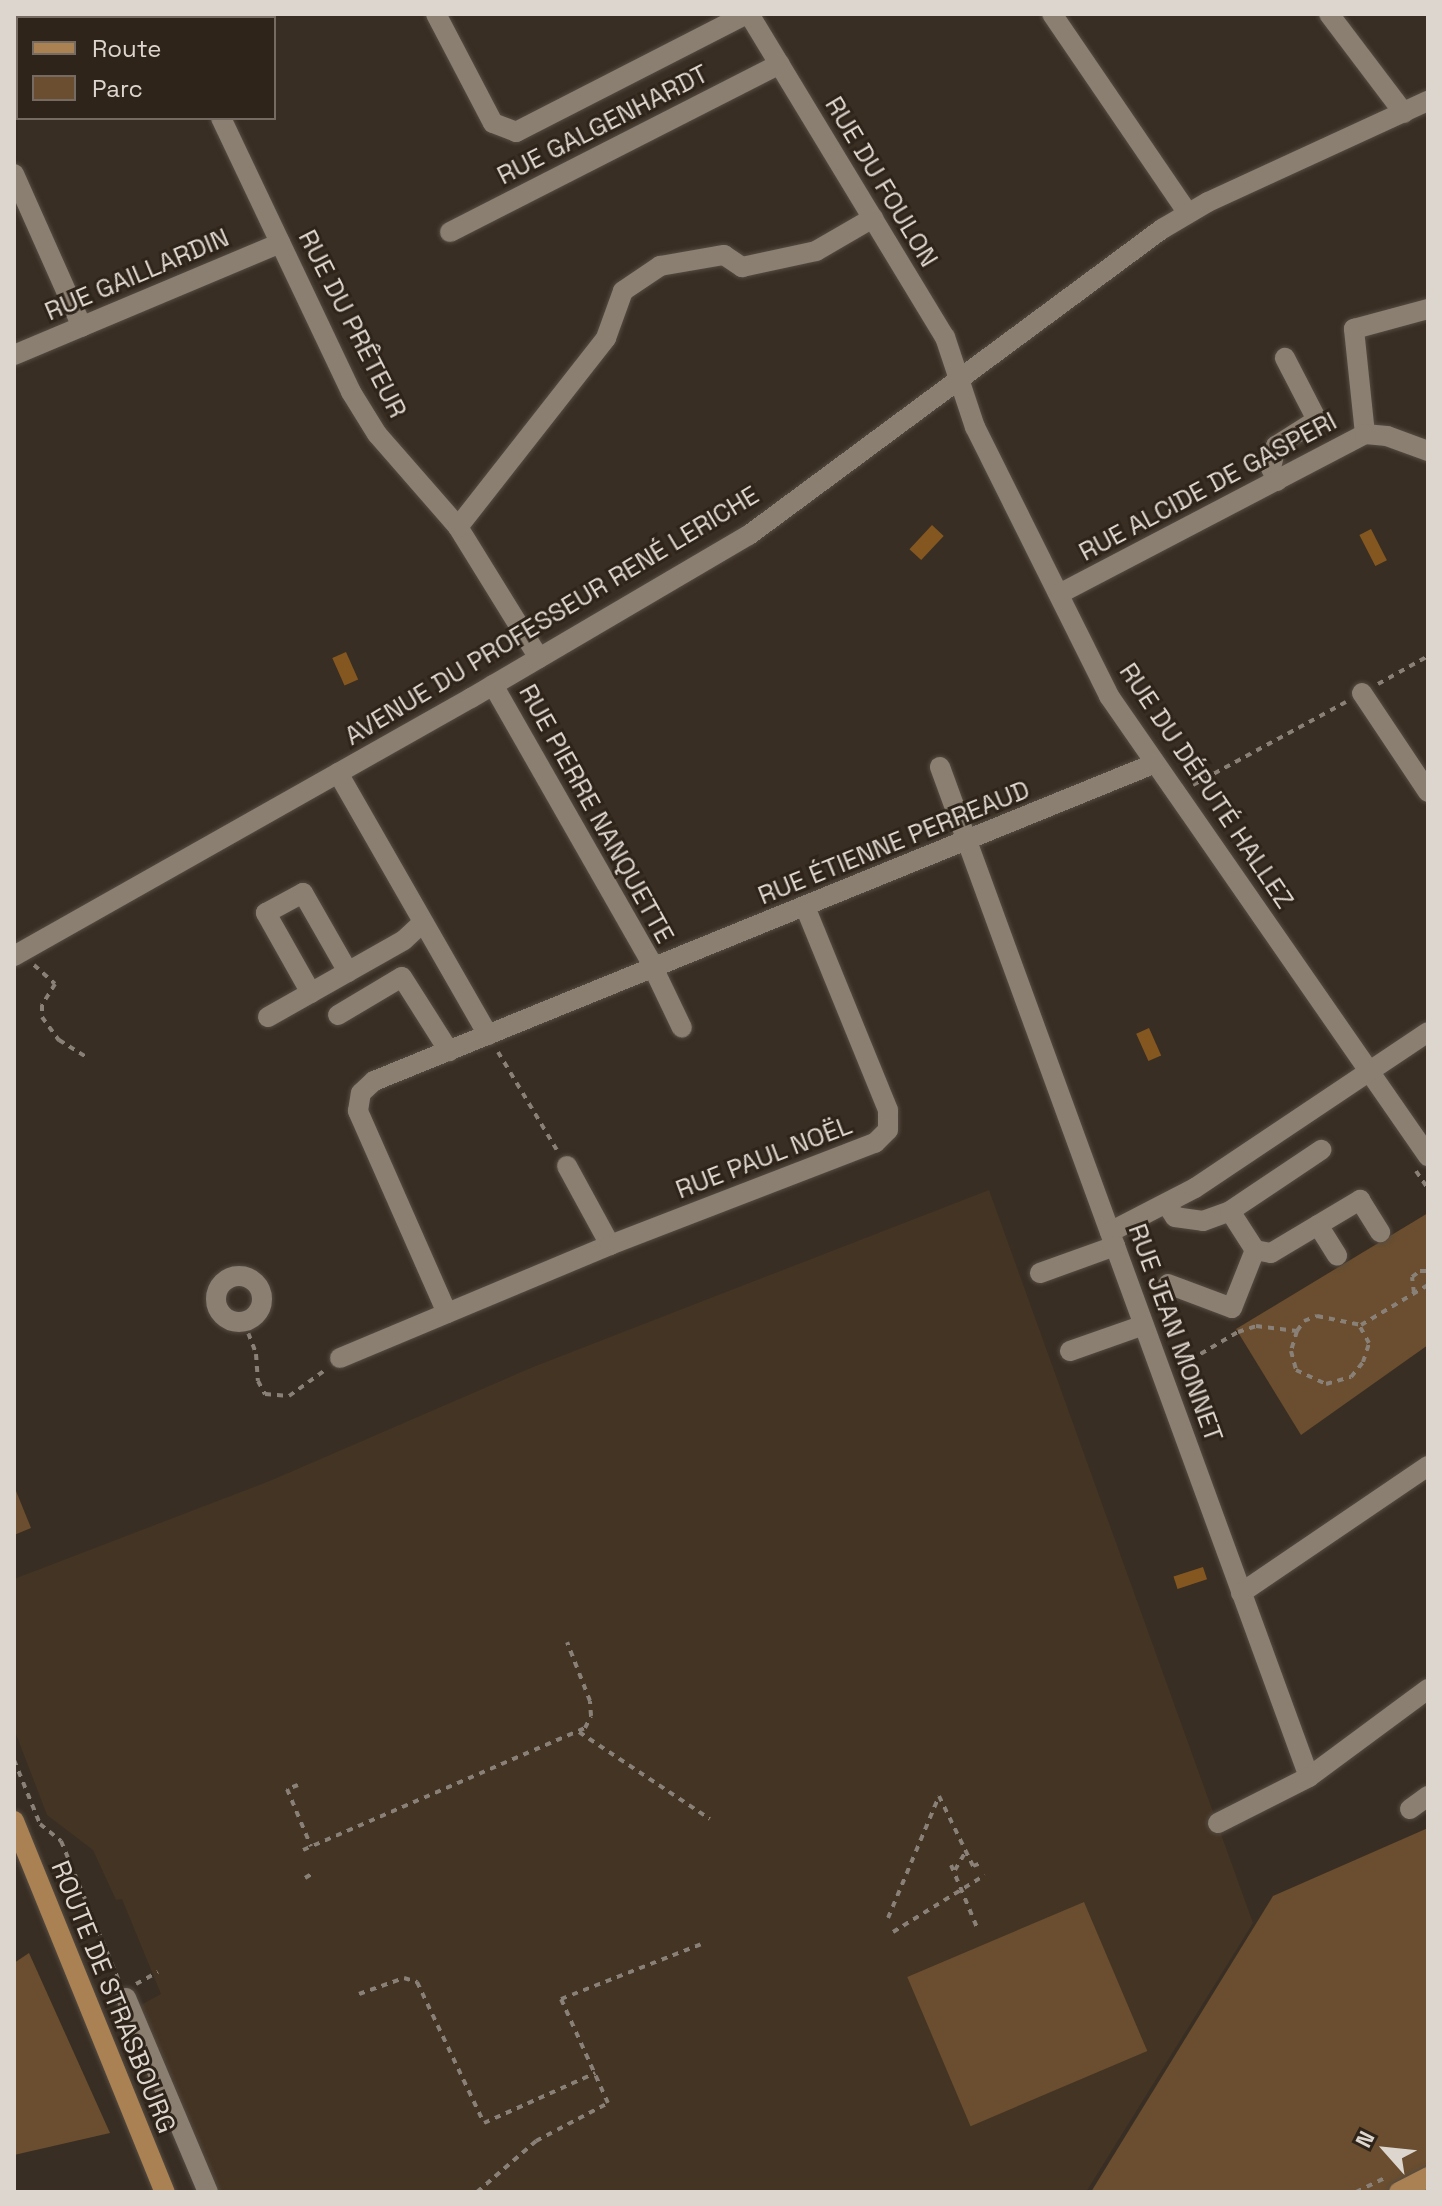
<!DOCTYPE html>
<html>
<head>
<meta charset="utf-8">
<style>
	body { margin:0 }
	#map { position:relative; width:1442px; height:2206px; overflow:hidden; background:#392e23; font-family:"Space Grotesk",sans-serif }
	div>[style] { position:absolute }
	.built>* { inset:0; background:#443424 }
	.green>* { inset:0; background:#6a4e2f; transform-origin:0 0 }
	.water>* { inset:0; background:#845720; transform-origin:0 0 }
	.path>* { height:4px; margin-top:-2px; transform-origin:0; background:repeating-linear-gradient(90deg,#898077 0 6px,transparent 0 12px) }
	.roads { filter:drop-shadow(0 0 2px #554c43) drop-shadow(0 0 2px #554c43) }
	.minor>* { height:20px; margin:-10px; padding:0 10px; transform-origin:10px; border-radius:10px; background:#8b7f72 }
	.minor>.ring { margin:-10px; padding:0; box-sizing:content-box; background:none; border:20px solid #8b7f72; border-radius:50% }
	.major>* { height:20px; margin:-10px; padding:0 10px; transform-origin:10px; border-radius:10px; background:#aa8152 }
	span { translate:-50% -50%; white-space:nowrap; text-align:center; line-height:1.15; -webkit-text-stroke:6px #2f2419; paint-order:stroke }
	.street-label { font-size:26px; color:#ddd6cf }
	.frame { position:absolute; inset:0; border:16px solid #ddd6cf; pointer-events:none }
	.legend { position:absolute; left:16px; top:16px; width:260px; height:104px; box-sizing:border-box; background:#2f2419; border:2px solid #756b62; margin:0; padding:10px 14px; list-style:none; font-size:24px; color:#ddd6cf }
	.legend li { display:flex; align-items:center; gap:16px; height:40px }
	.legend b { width:40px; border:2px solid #756b62 }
	.north { position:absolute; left:1346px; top:2110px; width:80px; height:80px; -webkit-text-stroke:6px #2f2419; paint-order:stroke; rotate:297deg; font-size:22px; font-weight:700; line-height:32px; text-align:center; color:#ddd6cf }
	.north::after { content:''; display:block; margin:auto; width:28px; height:36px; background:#ddd6cf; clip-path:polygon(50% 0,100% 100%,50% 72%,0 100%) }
</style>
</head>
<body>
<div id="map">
	<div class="built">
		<i style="clip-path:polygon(989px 1190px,1253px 1923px,1086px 2192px,205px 2192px,139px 2006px,161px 1994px,122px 1899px,116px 1900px,93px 1850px,47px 1815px,14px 1729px,14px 1579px,272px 1480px,533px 1367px)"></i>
	</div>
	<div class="green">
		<i style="clip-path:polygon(1428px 1213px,1428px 1345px,1301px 1435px,1236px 1329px)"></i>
		<i style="clip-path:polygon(14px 1486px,31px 1528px,14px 1535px)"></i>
		<i style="clip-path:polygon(1428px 1828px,1428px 2192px,1091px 2192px,1273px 1896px)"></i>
		<i style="left:1084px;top:1902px;width:162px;height:192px;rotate:67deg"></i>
		<i style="clip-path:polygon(29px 1953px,110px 2133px,14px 2155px,14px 1963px)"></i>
	</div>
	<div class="water">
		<i style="left:932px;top:525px;width:16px;height:33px;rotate:43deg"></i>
		<i style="left:1371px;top:529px;width:35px;height:13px;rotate:63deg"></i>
		<i style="left:346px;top:652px;width:30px;height:15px;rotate:66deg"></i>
		<i style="left:1149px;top:1028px;width:30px;height:14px;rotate:66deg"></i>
		<i style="left:1203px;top:1567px;width:13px;height:31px;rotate:72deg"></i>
	</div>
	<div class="path">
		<i style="left:1378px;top:684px;width:57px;rotate:-29.2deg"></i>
		<i style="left:1193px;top:785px;width:174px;rotate:-28.5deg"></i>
		<i style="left:34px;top:965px;width:28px;rotate:42deg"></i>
		<i style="left:55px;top:984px;width:25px;rotate:122deg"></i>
		<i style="left:42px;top:1005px;width:12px;rotate:90deg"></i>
		<i style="left:42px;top:1017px;width:29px;rotate:54deg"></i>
		<i style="left:59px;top:1040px;width:31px;rotate:32deg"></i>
		<i style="left:498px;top:1052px;width:114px;rotate:59deg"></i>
		<i style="left:1416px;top:1171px;width:22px;rotate:56deg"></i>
		<i style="left:1414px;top:1293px;width:16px;rotate:-97deg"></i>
		<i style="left:1412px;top:1277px;width:10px;rotate:-37deg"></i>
		<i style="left:1420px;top:1271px;width:8px"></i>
		<i style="left:244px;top:1322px;width:34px;rotate:69deg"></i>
		<i style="left:256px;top:1354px;width:27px;rotate:86deg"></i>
		<i style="left:258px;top:1381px;width:15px;rotate:62deg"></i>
		<i style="left:265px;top:1394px;width:24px;rotate:5deg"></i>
		<i style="left:289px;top:1396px;width:44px;rotate:-35.8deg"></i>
		<i style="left:1297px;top:1331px;width:21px;rotate:107deg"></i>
		<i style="left:1291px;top:1351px;width:20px;rotate:75deg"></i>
		<i style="left:1296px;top:1370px;width:33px;rotate:25deg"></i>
		<i style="left:1326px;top:1384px;width:26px;rotate:-16deg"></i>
		<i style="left:1351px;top:1377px;width:19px;rotate:-51deg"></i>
		<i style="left:1363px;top:1362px;width:20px;rotate:-72deg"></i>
		<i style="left:1369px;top:1343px;width:21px;rotate:-119deg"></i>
		<i style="left:1180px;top:1366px;width:67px;rotate:-30.4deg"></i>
		<i style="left:1238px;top:1332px;width:19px;rotate:-18deg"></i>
		<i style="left:1256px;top:1326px;width:41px;rotate:7deg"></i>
		<i style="left:1297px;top:1331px;width:12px;rotate:-55deg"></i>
		<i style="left:1304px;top:1321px;width:14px;rotate:-21deg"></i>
		<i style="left:1317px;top:1316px;width:45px;rotate:11.6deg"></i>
		<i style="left:1361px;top:1325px;width:78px;rotate:-30.8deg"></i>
		<i style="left:579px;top:1732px;width:157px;rotate:33.6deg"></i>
		<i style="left:14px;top:1760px;width:69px;rotate:67.9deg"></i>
		<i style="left:40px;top:1824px;width:27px;rotate:39deg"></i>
		<i style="left:61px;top:1841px;width:152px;rotate:67.5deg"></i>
		<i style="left:298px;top:1785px;width:12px;rotate:160deg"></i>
		<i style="left:287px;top:1789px;width:62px;rotate:67.2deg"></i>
		<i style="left:303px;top:1850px;width:307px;rotate:-23.4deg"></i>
		<i style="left:585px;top:1728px;width:13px;rotate:-63deg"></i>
		<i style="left:591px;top:1716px;width:15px;rotate:-94deg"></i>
		<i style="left:590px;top:1701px;width:63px;rotate:-111.3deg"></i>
		<i style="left:951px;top:1865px;width:70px;rotate:67.4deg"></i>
		<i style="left:955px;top:1870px;width:22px;rotate:-60deg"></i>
		<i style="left:305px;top:1878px;width:9px;rotate:-32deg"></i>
		<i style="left:888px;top:1918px;width:132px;rotate:-67.3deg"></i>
		<i style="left:939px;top:1796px;width:78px;rotate:64.1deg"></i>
		<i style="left:973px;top:1866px;width:9px;rotate:-21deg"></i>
		<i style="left:893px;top:1932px;width:108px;rotate:-31.8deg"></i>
		<i style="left:136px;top:1984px;width:25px;rotate:-29deg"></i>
		<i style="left:359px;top:1994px;width:48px;rotate:-19.6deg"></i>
		<i style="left:404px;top:1978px;width:14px;rotate:17deg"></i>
		<i style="left:417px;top:1982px;width:156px;rotate:64.6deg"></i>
		<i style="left:484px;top:2123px;width:122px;rotate:-24.2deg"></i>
		<i style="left:477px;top:2192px;width:78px;rotate:-40.8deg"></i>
		<i style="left:536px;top:2141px;width:81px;rotate:-27.8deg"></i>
		<i style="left:608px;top:2103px;width:114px;rotate:-114.3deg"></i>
		<i style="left:561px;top:1999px;width:150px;rotate:-21.4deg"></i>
		<i style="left:1356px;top:2192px;width:34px;rotate:-26deg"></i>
	</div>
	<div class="roads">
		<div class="minor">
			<i style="left:171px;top:14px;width:4px;rotate:63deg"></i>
			<i style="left:436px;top:14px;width:123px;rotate:62.4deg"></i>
			<i style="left:493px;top:123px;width:25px;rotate:21deg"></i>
			<i style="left:516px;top:132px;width:259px;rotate:-27.1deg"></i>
			<i style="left:749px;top:14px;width:378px;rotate:58.8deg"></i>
			<i style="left:945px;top:337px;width:95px;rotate:71.6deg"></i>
			<i style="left:975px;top:427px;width:301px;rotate:63.5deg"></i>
			<i style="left:1109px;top:696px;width:560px;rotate:55.26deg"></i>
			<i style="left:1052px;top:14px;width:241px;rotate:55.7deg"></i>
			<i style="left:1329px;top:14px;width:124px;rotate:52.9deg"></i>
			<i style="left:188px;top:18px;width:10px;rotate:-24deg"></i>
			<i style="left:221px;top:118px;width:303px;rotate:64.6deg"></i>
			<i style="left:351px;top:392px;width:49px;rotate:58.2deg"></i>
			<i style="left:377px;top:434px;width:123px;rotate:48.9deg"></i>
			<i style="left:458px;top:527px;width:154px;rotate:58.3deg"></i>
			<i style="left:14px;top:174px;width:167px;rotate:66deg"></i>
			<i style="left:450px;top:232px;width:370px;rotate:-27deg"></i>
			<i style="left:14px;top:355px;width:289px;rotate:-22.8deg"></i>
			<i style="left:1365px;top:434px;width:106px;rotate:-96deg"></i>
			<i style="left:1354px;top:329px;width:77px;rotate:-15.1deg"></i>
			<i style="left:1277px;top:481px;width:14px;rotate:-115deg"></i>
			<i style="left:1271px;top:468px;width:23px;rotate:-77deg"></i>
			<i style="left:1276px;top:446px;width:49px;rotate:-32.4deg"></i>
			<i style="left:1317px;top:420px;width:70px;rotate:-117.3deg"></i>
			<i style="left:458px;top:527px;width:240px;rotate:-51.9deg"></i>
			<i style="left:606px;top:338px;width:50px;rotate:-70.1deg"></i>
			<i style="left:623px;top:291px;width:45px;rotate:-34deg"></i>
			<i style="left:660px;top:266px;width:65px;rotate:-9.8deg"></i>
			<i style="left:724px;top:255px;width:22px;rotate:34deg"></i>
			<i style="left:742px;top:267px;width:76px;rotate:-12.2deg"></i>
			<i style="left:816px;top:251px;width:66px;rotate:-30.1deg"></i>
			<i style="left:1059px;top:594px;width:345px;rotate:-27.6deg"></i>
			<i style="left:1365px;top:434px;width:22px;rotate:5deg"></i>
			<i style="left:1387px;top:436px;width:44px;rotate:20.1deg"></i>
			<i style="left:493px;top:685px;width:315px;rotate:60.3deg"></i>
			<i style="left:649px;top:959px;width:76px;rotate:64.4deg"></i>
			<i style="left:1362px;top:693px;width:119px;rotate:56.3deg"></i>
			<i style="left:940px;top:767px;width:1075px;rotate:69.93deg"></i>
			<i style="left:1309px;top:1777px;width:148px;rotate:-36.5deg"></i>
			<i style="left:338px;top:773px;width:302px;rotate:60.2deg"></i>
			<i style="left:14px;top:956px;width:525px;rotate:-29.45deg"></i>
			<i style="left:471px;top:698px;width:322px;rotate:-30.4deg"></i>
			<i style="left:749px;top:535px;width:514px;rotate:-36.54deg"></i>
			<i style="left:1162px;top:229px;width:53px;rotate:-30.4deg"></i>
			<i style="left:1208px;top:202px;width:242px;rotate:-24.7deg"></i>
			<i style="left:311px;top:993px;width:92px;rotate:-119.4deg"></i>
			<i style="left:266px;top:913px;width:42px;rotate:-28.4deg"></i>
			<i style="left:303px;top:893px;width:91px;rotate:60.3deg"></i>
			<i style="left:338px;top:1015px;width:74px;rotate:-30.7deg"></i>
			<i style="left:402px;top:977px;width:88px;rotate:57.6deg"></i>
			<i style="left:268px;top:1017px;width:156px;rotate:-29.5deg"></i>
			<i style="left:404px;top:940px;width:26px;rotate:-43deg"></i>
			<i style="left:567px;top:1166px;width:90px;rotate:61.4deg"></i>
			<i style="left:1167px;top:1205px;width:14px;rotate:56deg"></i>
			<i style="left:1175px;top:1217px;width:28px;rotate:8deg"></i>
			<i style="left:1203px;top:1221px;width:29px;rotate:-20deg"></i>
			<i style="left:1230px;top:1211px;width:110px;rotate:-33.8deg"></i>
			<i style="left:1318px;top:1225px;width:36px;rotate:58deg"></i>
			<i style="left:1110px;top:1232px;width:96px;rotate:-27.4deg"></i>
			<i style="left:1195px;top:1188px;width:280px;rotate:-33.8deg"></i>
			<i style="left:1255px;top:1250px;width:16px;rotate:11deg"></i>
			<i style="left:1271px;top:1253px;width:104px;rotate:-30.8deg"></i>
			<i style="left:1360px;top:1200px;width:38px;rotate:58deg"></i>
			<i style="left:1040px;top:1273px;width:80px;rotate:-19.8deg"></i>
			<i class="ring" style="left:216px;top:1276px;width:26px;height:26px"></i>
			<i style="left:1168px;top:1284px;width:68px;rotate:20.6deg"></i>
			<i style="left:1232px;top:1308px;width:62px;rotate:-68.4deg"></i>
			<i style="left:1255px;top:1250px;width:46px;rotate:-122.7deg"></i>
			<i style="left:447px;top:1313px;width:221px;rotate:-113.8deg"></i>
			<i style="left:358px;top:1111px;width:18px;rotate:-81deg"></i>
			<i style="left:361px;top:1093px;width:18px;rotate:-43deg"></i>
			<i style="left:374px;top:1081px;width:841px;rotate:-22.14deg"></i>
			<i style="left:1070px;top:1351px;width:78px;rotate:-19.4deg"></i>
			<i style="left:340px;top:1358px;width:293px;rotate:-22.7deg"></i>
			<i style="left:610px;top:1245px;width:284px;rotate:-21.1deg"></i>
			<i style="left:875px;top:1143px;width:18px;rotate:-45deg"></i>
			<i style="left:888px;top:1130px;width:20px;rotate:-90deg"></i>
			<i style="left:888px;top:1110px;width:219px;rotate:-112.2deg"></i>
			<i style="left:1241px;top:1593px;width:226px;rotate:-34.2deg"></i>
			<i style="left:1410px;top:1809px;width:22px;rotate:-36deg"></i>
			<i style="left:1218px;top:1823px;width:102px;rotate:-26.8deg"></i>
			<i style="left:126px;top:1998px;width:211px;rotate:67.1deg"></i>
		</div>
		<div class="major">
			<i style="left:14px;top:1821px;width:401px;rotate:67.9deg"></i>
			<i style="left:1399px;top:2192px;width:33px;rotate:-27deg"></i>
		</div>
	</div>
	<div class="street-label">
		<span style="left:603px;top:125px;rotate:-27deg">RUE GALGENHARDT</span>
		<span style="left:881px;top:182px;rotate:59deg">RUE DU FOULON</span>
		<span style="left:137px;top:275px;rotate:-23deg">RUE GAILLARDIN</span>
		<span style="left:352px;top:324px;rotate:63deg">RUE DU PRÊTEUR</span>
		<span style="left:1208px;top:487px;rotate:-28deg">RUE ALCIDE DE GASPERI</span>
		<span style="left:552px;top:616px;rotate:-31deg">AVENUE DU PROFESSEUR RENÉ LERICHE</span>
		<span style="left:1206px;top:786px;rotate:56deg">RUE DU DÉPUTÉ HALLEZ</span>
		<span style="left:596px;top:814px;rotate:61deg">RUE PIERRE NANQUETTE</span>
		<span style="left:894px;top:843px;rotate:-22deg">RUE ÉTIENNE PERREAUD</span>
		<span style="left:764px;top:1158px;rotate:-21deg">RUE PAUL NOËL</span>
		<span style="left:1175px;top:1333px;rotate:70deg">RUE JEAN MONNET</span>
		<span style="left:113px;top:1997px;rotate:68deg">ROUTE DE STRASBOURG</span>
	</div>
	<div class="frame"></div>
	<ul class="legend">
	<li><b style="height:10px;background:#aa8152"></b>Route</li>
	<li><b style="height:22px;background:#6a4e2f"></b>Parc</li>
	</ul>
	<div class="north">N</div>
</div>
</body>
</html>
